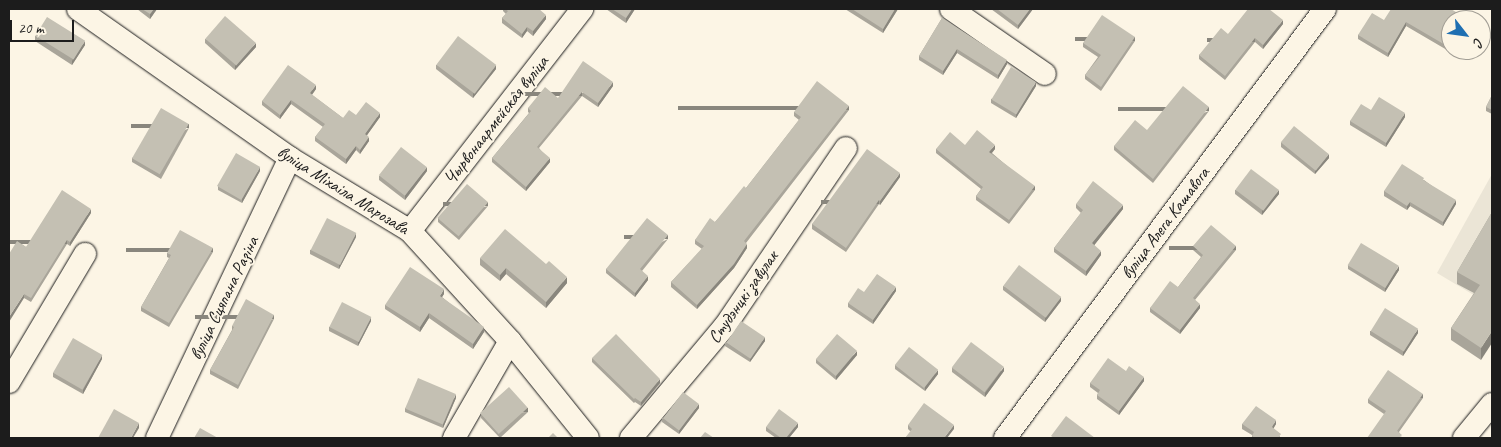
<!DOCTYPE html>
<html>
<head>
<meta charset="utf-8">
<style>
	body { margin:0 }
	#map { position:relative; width:1501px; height:447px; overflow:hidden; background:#fcf5e5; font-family:Caveat,sans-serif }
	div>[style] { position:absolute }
	.built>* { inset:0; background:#ebe5d6 }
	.roads { filter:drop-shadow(0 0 1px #1c1c1c) drop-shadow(0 0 1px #1c1c1c) }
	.street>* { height:22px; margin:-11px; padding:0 11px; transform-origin:11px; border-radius:11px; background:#fcf5e5 }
	.wall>* { inset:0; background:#a9a59a }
	.shaded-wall>* { inset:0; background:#89867d; transform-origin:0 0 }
	.building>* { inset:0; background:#c4c0b3; transform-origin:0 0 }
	span { translate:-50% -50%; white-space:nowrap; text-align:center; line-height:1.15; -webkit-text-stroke:4px #fcf5e5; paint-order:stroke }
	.street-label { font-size:18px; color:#1c1c1c }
	.frame { position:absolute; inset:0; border:10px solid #1c1c1c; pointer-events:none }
	.north { position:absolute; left:1441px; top:10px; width:50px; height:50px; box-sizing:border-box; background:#fcf5e5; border:1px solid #a29e95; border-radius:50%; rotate:120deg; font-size:14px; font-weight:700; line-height:20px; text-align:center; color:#1c1c1c }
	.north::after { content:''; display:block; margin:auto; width:18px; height:22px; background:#1f6fb2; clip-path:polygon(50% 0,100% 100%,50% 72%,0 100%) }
	.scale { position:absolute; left:10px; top:20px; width:64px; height:22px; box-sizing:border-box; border:2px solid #1c1c1c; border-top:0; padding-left:6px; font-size:15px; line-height:18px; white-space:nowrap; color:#1c1c1c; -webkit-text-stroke:4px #fcf5e5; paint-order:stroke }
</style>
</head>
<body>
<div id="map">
	<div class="built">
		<i style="clip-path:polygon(1492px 174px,1492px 306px,1437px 273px)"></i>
	</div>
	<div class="roads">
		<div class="street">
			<i style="left:78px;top:9px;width:259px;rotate:35.1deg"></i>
			<i style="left:290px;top:158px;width:140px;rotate:31.3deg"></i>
			<i style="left:410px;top:231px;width:149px;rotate:47.7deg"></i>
			<i style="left:510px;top:341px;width:124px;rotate:51.2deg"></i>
			<i style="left:951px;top:9px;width:114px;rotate:34.7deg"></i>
			<i style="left:410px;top:231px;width:281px;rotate:-52.2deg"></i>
			<i style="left:9px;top:382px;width:149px;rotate:-59.3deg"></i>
			<i style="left:157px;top:438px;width:310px;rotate:-64.6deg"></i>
			<i style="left:454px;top:438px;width:112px;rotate:-60deg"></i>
			<i style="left:631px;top:438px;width:146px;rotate:-50deg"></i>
			<i style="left:725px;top:326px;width:215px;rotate:-55.8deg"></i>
			<i style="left:1005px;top:438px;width:535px;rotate:-53.28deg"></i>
			<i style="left:1464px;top:438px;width:44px;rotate:-50.5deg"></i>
		</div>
	</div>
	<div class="wall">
		<i style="clip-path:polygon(137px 9px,157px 9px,150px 19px)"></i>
		<i style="clip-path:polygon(503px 9px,539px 9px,546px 19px,533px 36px,527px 31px,522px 38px,502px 23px,502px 18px,506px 14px,503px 11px)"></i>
		<i style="clip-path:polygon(606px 9px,635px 9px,626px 23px)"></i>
		<i style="clip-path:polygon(845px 9px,898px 9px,883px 33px)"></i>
		<i style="clip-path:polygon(991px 9px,1033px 9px,1018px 29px)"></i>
		<i style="clip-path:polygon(942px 18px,1007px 64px,998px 79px,957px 53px,943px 75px,919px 60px,919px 56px)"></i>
		<i style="clip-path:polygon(1384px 20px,1464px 20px,1447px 50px,1406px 26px,1388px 57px,1358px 39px,1358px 35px)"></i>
		<i style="clip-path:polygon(1283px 24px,1263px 49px,1255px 42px,1225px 80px,1199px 59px,1199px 55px,1228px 34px)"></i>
		<i style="clip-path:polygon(35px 36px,85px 45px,72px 65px,35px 41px)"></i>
		<i style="clip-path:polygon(205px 39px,256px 47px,235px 70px,205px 43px)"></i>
		<i style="clip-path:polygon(1135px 41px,1101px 91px,1085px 79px,1085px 75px,1098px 57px,1083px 47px,1083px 43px)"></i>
		<i style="clip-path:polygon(436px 65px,496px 69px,473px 98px,436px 69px)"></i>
		<i style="clip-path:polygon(613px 86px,598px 107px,582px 96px,539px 148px,550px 162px,526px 191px,492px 162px,492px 158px,529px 113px,528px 112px,528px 108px,558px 98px)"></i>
		<i style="clip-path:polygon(1036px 86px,1016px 118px,991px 103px,991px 99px)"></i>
		<i style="clip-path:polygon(316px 89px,312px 95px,343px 118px,356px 115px,380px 117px,367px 135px,369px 141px,360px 154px,356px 150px,346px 164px,315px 141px,315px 137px,323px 127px,291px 104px,280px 119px,262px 105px,262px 101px)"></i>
		<i style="clip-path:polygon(1492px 95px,1492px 114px,1486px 111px,1486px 107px)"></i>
		<i style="clip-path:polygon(849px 110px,746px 243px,747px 248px,734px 268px,697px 309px,671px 287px,671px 282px,702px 249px,695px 244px,695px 240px,715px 222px,746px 188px,799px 120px,794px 116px,794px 112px)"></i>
		<i style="clip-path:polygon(1371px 110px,1405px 117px,1386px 147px,1350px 125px,1350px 121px)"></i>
		<i style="clip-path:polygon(1209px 111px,1153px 183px,1114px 150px,1114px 146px)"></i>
		<i style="clip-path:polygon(189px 128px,161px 179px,132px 162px,132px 158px)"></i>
		<i style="clip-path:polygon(1281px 142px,1329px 158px,1315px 174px,1281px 147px)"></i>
		<i style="clip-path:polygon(965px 145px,995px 149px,992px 153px,1035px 190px,1009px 224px,976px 200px,976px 196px,981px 189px,936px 153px,936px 149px)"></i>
		<i style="clip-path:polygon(260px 171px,242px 203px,218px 190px,218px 186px)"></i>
		<i style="clip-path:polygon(427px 171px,405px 200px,379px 180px,379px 176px)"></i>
		<i style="clip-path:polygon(900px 177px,880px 205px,879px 204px,846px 252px,812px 229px,812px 224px)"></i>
		<i style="clip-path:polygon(1424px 180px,1456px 204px,1443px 226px,1410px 206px,1407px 210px,1384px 196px,1384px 191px)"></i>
		<i style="clip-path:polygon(1235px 190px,1279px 194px,1262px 215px,1235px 194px)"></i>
		<i style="clip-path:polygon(1076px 204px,1123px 209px,1094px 245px,1101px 255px,1086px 276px,1054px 252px,1054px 248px,1081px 213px,1076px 208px)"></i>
		<i style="clip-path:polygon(488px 206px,459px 240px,438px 222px,438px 218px)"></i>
		<i style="clip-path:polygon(1492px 212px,1481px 360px,1451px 340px,1451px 328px,1474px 293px,1457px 284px,1457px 272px)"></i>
		<i style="clip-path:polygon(91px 213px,70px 246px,67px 244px,31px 302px,24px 298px,17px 241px,26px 247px)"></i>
		<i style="clip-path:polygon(356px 237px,339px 269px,310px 254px,310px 250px)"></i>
		<i style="clip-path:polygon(668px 239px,642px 271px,648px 280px,635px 297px,606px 273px,606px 269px)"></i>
		<i style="clip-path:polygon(1193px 246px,1236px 250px,1195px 300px,1200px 308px,1180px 334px,1150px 312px,1150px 308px,1178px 287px,1201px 257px,1193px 250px)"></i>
		<i style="clip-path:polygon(213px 252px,169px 327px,141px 311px,141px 307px,169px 258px,167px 257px,167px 253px)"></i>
		<i style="clip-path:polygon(480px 258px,567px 283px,546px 308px,506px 274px,500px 281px,480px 265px)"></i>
		<i style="clip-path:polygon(1348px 265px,1399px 270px,1385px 292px,1348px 269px)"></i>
		<i style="clip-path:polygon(1003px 286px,1061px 301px,1045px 322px,1003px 290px)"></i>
		<i style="clip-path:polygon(896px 291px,873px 324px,848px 307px,848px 303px)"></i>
		<i style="clip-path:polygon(444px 294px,442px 297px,484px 332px,473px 349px,429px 318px,420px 332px,385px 309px,385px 305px)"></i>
		<i style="clip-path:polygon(274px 319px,238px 389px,210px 374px,210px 370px,232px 330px,232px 326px)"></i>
		<i style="clip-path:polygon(371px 321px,358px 346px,329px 331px,329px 327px)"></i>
		<i style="clip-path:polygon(1370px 331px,1418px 333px,1403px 356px,1370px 335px)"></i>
		<i style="clip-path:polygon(765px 341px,750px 362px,725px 346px,725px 342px)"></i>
		<i style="clip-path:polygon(857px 355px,836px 380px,816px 363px,816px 359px)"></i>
		<i style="clip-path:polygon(592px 358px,660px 383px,641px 406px,635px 402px,634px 403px,592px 362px)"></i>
		<i style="clip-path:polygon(102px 359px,83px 394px,53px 377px,53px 373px)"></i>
		<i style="clip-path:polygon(895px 365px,938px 374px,925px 391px,895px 369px)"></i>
		<i style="clip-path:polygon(952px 368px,1004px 371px,985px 397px,952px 372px)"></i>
		<i style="clip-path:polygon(1126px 371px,1144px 381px,1119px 415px,1097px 399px,1097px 395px,1098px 393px,1090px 387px,1090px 383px)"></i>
		<i style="clip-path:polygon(456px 398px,443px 428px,405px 412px,405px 408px)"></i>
		<i style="clip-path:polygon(1423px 398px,1399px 432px,1402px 438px,1384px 414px,1368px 403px,1368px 399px)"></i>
		<i style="clip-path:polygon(699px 408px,679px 434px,662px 422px,662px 418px)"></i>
		<i style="clip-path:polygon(528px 412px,500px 438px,481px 418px,481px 414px)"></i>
		<i style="clip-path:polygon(1242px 424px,1276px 424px,1273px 428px,1281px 438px,1252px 438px,1252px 435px,1242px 429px)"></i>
		<i style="clip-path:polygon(908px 425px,954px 429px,910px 431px,908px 429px)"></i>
		<i style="clip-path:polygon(766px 427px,798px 427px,789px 438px,776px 438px,766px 431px)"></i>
	</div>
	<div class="shaded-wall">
		<i style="clip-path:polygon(154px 9px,157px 9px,150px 19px,150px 14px)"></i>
		<i style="clip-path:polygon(632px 9px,635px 9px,626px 23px,626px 18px)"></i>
		<i style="clip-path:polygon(895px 9px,898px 9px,883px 33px,883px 29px)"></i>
		<i style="clip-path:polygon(1030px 9px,1033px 9px,1018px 29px,1018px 25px)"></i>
		<i style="clip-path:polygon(546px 15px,546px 19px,533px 36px,533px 31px)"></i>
		<i style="clip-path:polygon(1283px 20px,1283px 24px,1263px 49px,1263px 45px)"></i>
		<i style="clip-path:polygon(1406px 22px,1406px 26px,1388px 57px,1388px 53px)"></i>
		<i style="clip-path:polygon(527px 27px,527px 31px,522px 38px,522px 34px)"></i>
		<i style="left:1135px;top:37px;width:4px;height:60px;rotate:90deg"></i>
		<i style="left:1255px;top:38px;width:4px;height:48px;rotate:90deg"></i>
		<i style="clip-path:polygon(1451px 40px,1451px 44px,1447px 50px,1447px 46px)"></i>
		<i style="clip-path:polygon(85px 41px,85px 45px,72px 65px,72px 61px)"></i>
		<i style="clip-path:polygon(256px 43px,256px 47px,235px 70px,235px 66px)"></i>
		<i style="clip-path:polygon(957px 49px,957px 53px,943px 75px,943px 71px)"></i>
		<i style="clip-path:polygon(1007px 60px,1007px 64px,998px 79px,998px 75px)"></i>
		<i style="clip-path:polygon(496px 65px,496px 69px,473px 98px,473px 94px)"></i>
		<i style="clip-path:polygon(613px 82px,613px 86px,598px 107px,598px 103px)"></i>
		<i style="clip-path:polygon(1036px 82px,1036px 86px,1016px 118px,1016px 114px)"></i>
		<i style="clip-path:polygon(316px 85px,316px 89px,310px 97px,310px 93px)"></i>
		<i style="left:582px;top:92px;width:4px;height:71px;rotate:90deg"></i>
		<i style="clip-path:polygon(291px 100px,291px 104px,280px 119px,280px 115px)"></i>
		<i style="left:849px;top:106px;width:4px;height:171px;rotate:90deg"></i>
		<i style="left:1209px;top:107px;width:4px;height:91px;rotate:90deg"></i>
		<i style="clip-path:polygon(380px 113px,380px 117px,365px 138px,365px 134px)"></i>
		<i style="clip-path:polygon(1405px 113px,1405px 117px,1386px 147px,1386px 143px)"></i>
		<i style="left:189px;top:124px;width:4px;height:58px;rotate:90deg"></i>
		<i style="clip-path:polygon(369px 137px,369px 141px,360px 154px,360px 150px)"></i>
		<i style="clip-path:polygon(995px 145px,995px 149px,989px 156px,989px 152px)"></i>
		<i style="clip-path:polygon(356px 146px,356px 150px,346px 164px,346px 159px)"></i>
		<i style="clip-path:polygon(1329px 154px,1329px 158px,1315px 174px,1315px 170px)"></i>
		<i style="clip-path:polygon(550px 158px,550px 162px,526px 191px,526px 187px)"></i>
		<i style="clip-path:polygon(260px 167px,260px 171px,242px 203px,242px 199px)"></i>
		<i style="clip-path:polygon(427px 167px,427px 171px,405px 200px,405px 195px)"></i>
		<i style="clip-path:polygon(900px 173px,900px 177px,880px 205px,880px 201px)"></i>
		<i style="left:1035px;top:186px;width:4px;height:43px;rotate:90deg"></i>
		<i style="clip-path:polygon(1279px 190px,1279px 194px,1262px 215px,1262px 211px)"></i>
		<i style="left:879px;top:200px;width:4px;height:58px;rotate:90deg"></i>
		<i style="clip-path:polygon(1456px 200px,1456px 204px,1443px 226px,1443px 222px)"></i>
		<i style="left:488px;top:202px;width:4px;height:45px;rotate:90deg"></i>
		<i style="clip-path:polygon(1410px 202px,1410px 206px,1407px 210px,1407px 206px)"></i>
		<i style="clip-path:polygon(1123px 205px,1123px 209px,1092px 248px,1092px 243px)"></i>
		<i style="clip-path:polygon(91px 209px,91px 213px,70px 246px,70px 242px)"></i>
		<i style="clip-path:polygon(356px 233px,356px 237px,339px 269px,339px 265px)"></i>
		<i style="left:668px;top:235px;width:4px;height:44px;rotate:90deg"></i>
		<i style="left:67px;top:240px;width:4px;height:68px;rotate:90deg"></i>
		<i style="clip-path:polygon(747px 244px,747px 248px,734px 268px,697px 309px,697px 305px)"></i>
		<i style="left:1236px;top:246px;width:4px;height:67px;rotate:90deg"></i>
		<i style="left:213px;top:248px;width:4px;height:87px;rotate:90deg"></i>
		<i style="clip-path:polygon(1101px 251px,1101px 255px,1086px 276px,1086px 271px)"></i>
		<i style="clip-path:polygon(1399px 266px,1399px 270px,1385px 292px,1385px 288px)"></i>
		<i style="clip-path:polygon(506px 268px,506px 274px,500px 281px,500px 275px)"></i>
		<i style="clip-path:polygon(648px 276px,648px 280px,635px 297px,635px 293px)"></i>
		<i style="clip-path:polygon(567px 277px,567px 283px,546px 308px,546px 302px)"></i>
		<i style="clip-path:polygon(896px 287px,896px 291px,873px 324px,873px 320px)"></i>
		<i style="clip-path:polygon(444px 289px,444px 294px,440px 300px,440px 296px)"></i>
		<i style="clip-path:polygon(24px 294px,24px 298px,9px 322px,9px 317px)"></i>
		<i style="clip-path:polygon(1061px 297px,1061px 301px,1045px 322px,1045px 317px)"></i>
		<i style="clip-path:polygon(1200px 304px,1200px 308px,1180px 334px,1180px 330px)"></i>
		<i style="clip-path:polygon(429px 313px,429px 318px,420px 332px,420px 327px)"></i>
		<i style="left:274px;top:315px;width:4px;height:79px;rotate:90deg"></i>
		<i style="clip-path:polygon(371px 317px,371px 321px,358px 346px,358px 342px)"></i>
		<i style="clip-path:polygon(484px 327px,484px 332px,473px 349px,473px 344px)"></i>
		<i style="clip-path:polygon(1418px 329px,1418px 333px,1403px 356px,1403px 352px)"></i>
		<i style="clip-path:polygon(1492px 331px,1492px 343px,1481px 360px,1481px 348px)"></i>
		<i style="clip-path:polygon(765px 337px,765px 341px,750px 362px,750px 358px)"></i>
		<i style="clip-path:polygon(857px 351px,857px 355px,836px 380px,836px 376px)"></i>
		<i style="clip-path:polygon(102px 355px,102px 359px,83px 394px,83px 390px)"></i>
		<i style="clip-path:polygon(1004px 367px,1004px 371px,985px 397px,985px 393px)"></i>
		<i style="clip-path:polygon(938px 370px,938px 374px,925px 391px,925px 387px)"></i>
		<i style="clip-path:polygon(1144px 377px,1144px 381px,1119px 415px,1119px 411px)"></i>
		<i style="clip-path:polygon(660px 379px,660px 383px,641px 406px,641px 402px)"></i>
		<i style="clip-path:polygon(456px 394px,456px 398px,443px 428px,443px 424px)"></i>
		<i style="left:1423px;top:394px;width:4px;height:45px;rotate:90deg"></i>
		<i style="clip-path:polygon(699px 404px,699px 408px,679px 434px,679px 430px)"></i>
		<i style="left:528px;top:408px;width:4px;height:38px;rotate:90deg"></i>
		<i style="clip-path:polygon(1276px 420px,1276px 424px,1272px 431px,1272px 427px)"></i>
		<i style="clip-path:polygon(139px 423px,139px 428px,133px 438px,131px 438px)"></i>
		<i style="clip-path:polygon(798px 423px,798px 427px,789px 438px,786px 438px)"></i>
		<i style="clip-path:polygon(954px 425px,954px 429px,947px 438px,944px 438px)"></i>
	</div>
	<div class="building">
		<i style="clip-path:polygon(142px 9px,154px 9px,150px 14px)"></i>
		<i style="clip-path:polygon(505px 9px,539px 9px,546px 15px,533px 31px,527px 27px,522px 34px,502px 18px,508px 11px)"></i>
		<i style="clip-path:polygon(612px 9px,632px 9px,626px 18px)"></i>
		<i style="clip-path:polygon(852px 9px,895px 9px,883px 29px)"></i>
		<i style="clip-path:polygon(997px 9px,1030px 9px,1018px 25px)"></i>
		<i style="clip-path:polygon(1248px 9px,1269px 9px,1283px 20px,1263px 45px,1255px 38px,1225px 76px,1199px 55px,1221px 28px,1228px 34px)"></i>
		<i style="clip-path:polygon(1391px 9px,1451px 9px,1464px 17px,1462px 20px,1451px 20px,1451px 40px,1447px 46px,1406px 22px,1388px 53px,1358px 35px,1372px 13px,1384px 20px)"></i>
		<i style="clip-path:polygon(1102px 15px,1135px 37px,1101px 87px,1085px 75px,1101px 55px,1083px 43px)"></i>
		<i style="left:225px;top:16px;width:41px;height:30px;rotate:41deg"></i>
		<i style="left:47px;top:17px;width:45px;height:22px;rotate:32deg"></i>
		<i style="clip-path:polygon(942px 18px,1007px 60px,998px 75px,957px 49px,943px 71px,919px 56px)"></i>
		<i style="left:458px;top:36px;width:48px;height:36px;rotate:37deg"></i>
		<i style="clip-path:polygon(583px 61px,613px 82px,598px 103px,582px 92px,537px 147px,550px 158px,526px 187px,492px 158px,531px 111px,528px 108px,545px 87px,558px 98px)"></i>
		<i style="clip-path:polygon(288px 65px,316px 85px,310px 93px,343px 118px,349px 110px,356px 115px,366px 102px,380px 113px,365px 134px,369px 137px,360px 150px,356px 146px,346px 159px,315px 137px,325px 124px,291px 100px,280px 115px,262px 101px)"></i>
		<i style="left:1011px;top:67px;width:29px;height:38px;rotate:31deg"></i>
		<i style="clip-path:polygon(817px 81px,849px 106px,744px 241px,747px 244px,734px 264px,697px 305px,671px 282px,704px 246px,695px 240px,710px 218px,715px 222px,744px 186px,746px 188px,801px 117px,794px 112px)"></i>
		<i style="clip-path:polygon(1183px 86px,1209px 107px,1153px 179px,1114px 146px,1135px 120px,1147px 130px)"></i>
		<i style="clip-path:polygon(1492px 95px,1492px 110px,1486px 107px)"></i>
		<i style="clip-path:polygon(1379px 97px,1405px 113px,1386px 143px,1350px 121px,1361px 104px,1371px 110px)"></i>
		<i style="left:161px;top:108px;width:32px;height:58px;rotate:30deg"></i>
		<i style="left:1294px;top:126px;width:45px;height:21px;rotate:39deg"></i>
		<i style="clip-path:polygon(977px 130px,995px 145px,989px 152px,1035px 186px,1009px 220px,976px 196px,983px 187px,936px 149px,950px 132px,965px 145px)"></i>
		<i style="left:401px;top:147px;width:33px;height:36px;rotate:38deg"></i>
		<i style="clip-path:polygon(867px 149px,900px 173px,880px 201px,879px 200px,846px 248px,812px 224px)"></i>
		<i style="left:236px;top:153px;width:28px;height:38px;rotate:30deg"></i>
		<i style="clip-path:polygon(1402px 164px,1424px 178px,1423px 180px,1456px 200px,1443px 222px,1410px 202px,1407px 206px,1384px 191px)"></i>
		<i style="left:1251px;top:169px;width:35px;height:26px;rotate:37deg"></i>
		<i style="clip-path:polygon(1093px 181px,1123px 205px,1092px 243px,1101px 251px,1086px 271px,1054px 248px,1083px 210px,1076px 204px)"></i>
		<i style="left:467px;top:184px;width:28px;height:45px;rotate:41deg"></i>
		<i style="clip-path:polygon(62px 190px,91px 209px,70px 242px,67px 240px,31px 298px,24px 294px,9px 317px,9px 254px,17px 241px,26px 247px)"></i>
		<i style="clip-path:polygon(1492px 212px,1492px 331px,1481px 348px,1451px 328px,1480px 285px,1457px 272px)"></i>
		<i style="left:327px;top:218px;width:33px;height:36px;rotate:27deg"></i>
		<i style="clip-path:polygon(647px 218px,668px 235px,640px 269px,648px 276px,635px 293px,606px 269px)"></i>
		<i style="clip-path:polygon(1211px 225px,1236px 246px,1193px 298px,1200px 304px,1180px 330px,1150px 308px,1170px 281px,1178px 287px,1203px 255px,1193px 246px)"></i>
		<i style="clip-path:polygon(505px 229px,546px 264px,549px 261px,567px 277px,546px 302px,506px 268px,500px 275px,480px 258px)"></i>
		<i style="clip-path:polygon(180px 230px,213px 248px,169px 323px,141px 307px,171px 255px,167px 253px)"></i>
		<i style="left:1361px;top:243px;width:44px;height:26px;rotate:31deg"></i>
		<i style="left:1019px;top:265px;width:53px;height:26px;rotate:37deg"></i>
		<i style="clip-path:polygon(410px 267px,444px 289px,440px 296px,484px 327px,473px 344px,429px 313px,420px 327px,385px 305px)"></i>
		<i style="clip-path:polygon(877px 274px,896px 287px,873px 320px,848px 303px,858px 288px,864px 292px)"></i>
		<i style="clip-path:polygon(246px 299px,274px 315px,238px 385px,210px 370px,234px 327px,232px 326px)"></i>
		<i style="left:342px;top:302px;width:33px;height:28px;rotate:27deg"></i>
		<i style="left:1385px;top:308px;width:39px;height:27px;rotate:32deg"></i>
		<i style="left:741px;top:321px;width:29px;height:26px;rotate:34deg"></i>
		<i style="clip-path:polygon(616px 334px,660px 379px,641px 402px,635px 398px,634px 399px,592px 358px)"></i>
		<i style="left:837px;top:334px;width:26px;height:33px;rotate:40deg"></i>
		<i style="left:73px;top:338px;width:34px;height:40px;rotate:30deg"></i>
		<i style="left:971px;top:342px;width:41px;height:32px;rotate:37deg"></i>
		<i style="left:909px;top:347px;width:37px;height:23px;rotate:38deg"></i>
		<i style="clip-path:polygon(1108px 358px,1126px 371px,1129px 366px,1144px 377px,1119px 411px,1097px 395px,1100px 390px,1090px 383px)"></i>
		<i style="clip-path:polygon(1388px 370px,1423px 394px,1397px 431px,1402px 435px,1399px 438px,1367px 438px,1386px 411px,1368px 399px)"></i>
		<i style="left:418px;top:378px;width:41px;height:33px;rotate:23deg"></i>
		<i style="left:509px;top:387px;width:28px;height:39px;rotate:48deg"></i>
		<i style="left:683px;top:392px;width:20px;height:33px;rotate:37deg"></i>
		<i style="clip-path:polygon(924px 403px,954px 425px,944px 438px,905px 438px,912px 429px,908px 425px)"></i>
		<i style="clip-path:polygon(1256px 406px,1276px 420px,1272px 427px,1281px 434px,1278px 438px,1255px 438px,1252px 436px,1254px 432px,1242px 424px)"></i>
		<i style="clip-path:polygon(114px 409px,139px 423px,131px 438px,98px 438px)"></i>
		<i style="clip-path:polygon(779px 409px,798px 423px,786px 438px,781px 438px,766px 427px)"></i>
		<i style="clip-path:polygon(1066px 416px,1095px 438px,1054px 438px,1051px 436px)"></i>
		<i style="clip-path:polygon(200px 428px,218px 438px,194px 438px)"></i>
		<i style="clip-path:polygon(705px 432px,714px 438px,700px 438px)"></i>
		<i style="clip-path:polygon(553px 433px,558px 438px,548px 438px)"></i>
	</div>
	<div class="street-label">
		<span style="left:496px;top:120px;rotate:-52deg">Чырвонаармейская вуліца</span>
		<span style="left:343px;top:190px;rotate:32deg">вуліца Міхаіла Марозава</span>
		<span style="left:1165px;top:223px;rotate:-53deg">вуліца Алега Кашавога</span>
		<span style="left:743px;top:297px;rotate:-55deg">Студэнцкі завулак</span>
		<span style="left:224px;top:298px;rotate:-64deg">вуліца Сцяпана Разіна</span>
	</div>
	<div class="frame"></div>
	<div class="north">С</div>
	<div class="scale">20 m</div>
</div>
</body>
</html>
